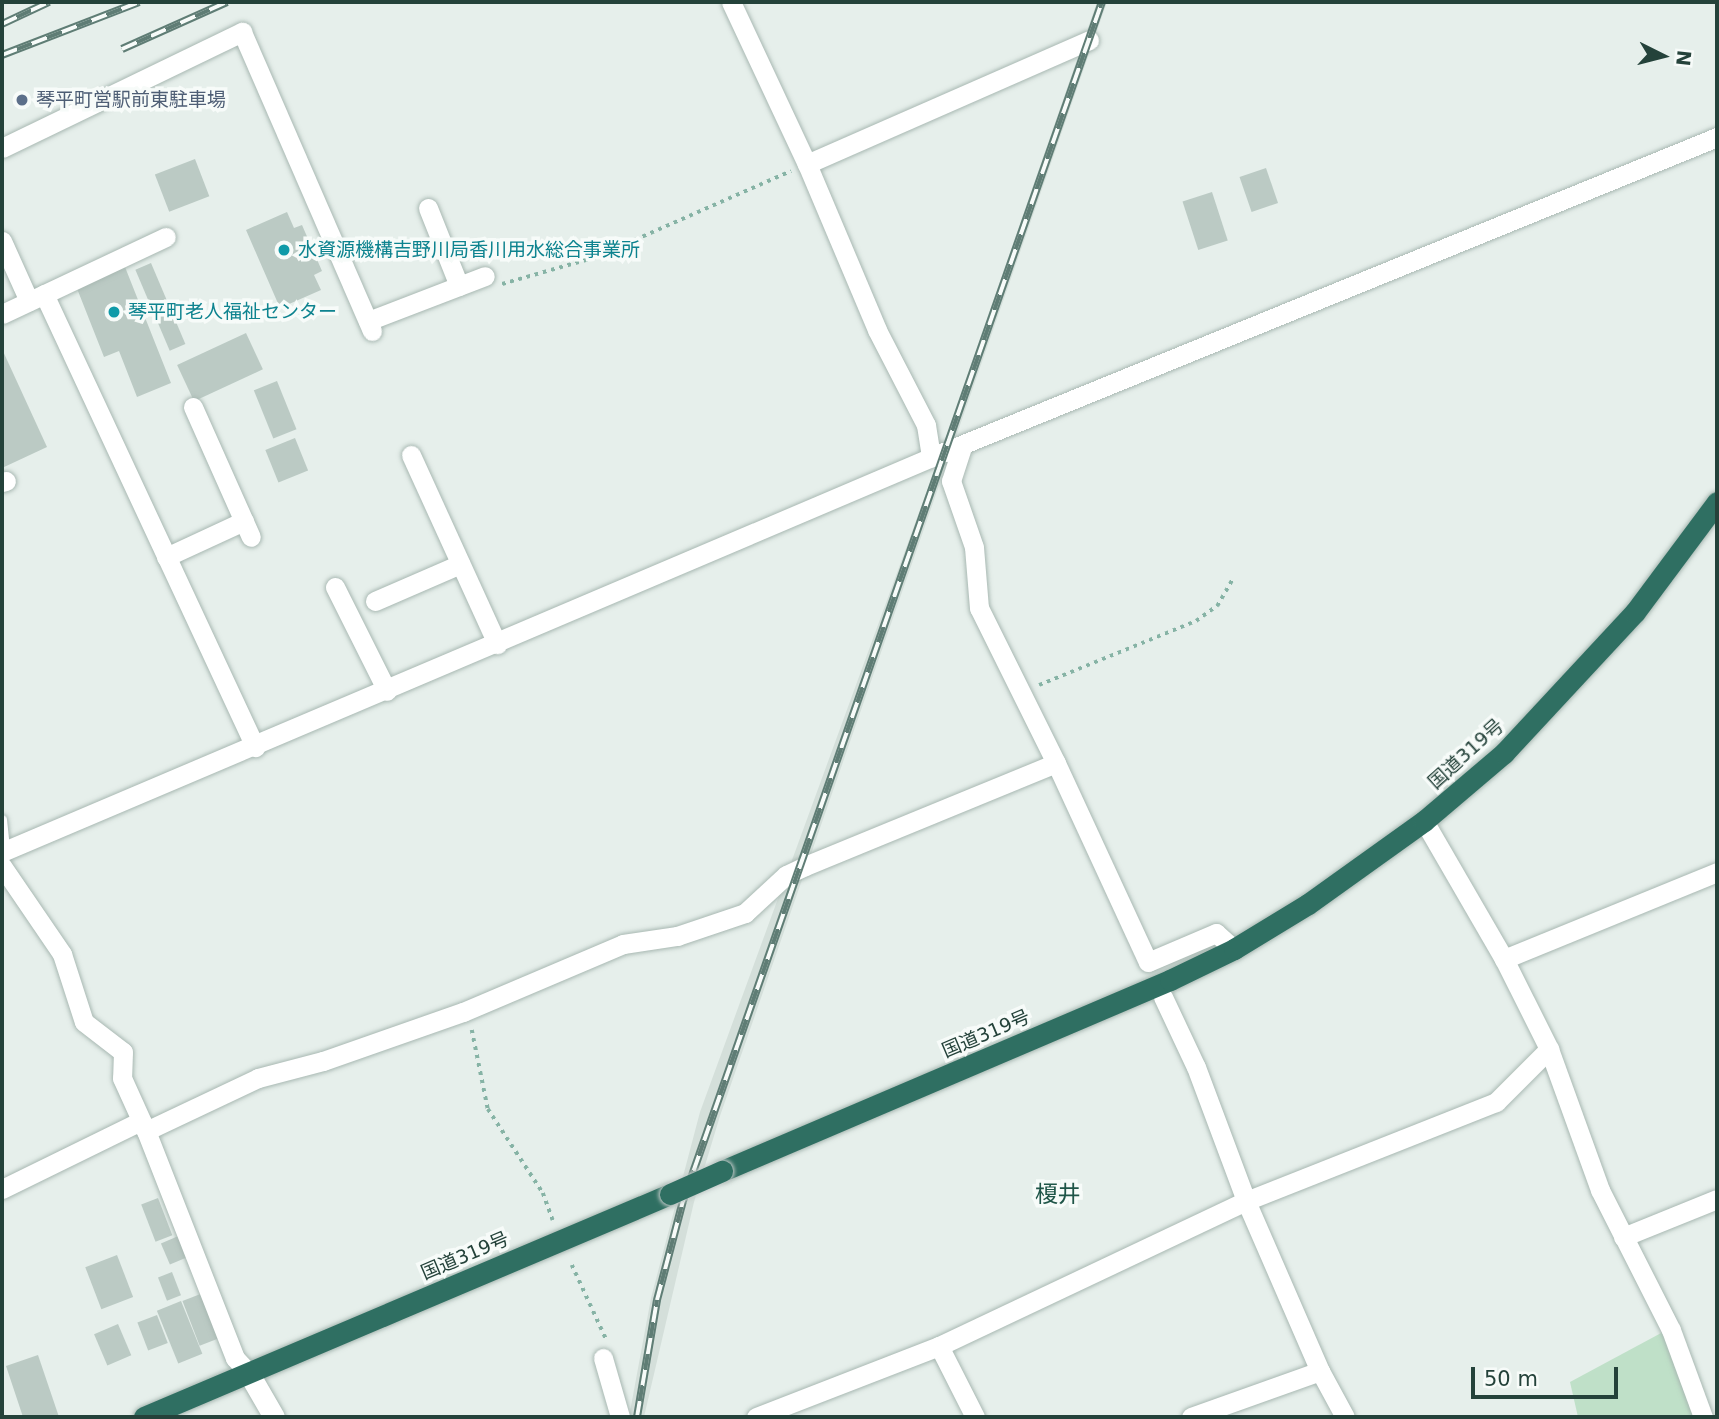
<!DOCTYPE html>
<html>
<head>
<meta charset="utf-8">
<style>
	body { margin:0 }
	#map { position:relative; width:1719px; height:1419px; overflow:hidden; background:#e6efeb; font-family:"DejaVu Sans","Noto Sans JP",sans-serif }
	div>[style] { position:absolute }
	.built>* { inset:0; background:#d4dfda }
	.green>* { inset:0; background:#bfe0c8 }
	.building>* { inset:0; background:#bbcac4; transform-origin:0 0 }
	.path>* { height:3.5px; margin-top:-1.75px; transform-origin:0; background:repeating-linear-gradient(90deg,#86b3a5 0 3.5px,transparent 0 8.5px) }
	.roads { filter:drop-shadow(0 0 2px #a8b8b2) drop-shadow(0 0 2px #a8b8b2) }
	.lane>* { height:10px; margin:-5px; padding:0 5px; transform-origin:5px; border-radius:5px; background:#fff }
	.street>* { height:19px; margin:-9.5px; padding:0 9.5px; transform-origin:9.5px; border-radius:9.5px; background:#fff }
	.secondary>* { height:21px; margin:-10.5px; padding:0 10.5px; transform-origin:10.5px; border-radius:10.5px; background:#fff }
	.highway>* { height:21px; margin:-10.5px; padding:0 10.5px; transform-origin:10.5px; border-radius:10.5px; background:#2f6f62 }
	.rail>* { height:8px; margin-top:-4px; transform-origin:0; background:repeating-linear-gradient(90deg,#f7fbf9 0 16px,#5f7d75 0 32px); box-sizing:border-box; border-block:2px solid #5f7d75 }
	.bridges { filter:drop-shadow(0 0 2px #c2cac8) drop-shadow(0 0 2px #c2cac8) }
	.highway-bridge>* { height:21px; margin:-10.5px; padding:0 10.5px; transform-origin:10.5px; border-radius:10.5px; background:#2f6f62 }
	.dots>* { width:19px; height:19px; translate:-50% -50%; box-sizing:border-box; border:4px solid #f7fbf9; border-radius:50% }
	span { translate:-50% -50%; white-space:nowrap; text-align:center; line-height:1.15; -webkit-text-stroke:7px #f7fbf9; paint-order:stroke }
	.service-label { font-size:19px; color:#4e5e75 }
	.left { translate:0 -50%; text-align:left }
	.culture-label { font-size:19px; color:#0d838f }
	.street-label { font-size:19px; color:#24423a }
	.quarter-label { font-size:23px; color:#1f5548 }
	.frame { position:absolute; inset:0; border:4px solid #24423a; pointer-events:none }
	.north { position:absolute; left:1628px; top:21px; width:70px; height:70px; -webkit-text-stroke:5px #f7fbf9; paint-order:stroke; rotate:96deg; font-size:19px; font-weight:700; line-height:28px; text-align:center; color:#24423a }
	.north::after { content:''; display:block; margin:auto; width:24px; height:32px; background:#24423a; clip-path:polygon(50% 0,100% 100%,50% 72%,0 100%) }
	.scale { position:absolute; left:1471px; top:1367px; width:147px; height:32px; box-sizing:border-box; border:4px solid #24423a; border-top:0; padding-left:9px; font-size:21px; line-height:24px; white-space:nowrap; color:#24423a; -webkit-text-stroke:5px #f7fbf9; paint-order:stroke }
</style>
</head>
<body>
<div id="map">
	<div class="built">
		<i style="clip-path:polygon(1097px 2px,1107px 2px,720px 1116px,694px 1202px,644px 1417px,629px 1417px,651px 1298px,700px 1112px,936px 466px)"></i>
	</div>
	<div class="green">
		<i style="clip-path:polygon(1663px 1332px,1694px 1417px,1578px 1417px,1570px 1382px)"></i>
	</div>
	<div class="building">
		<i style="left:195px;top:159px;width:40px;height:43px;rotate:69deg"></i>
		<i style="left:1266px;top:168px;width:37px;height:28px;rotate:71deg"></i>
		<i style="left:1212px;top:192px;width:51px;height:31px;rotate:72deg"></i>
		<i style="clip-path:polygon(287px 212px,294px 228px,302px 225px,322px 271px,314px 275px,321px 290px,280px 308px,246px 230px)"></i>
		<i style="left:151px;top:263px;width:88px;height:17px;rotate:67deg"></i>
		<i style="clip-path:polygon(125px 267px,171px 383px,137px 397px,119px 351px,104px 357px,76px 286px)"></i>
		<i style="left:246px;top:333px;width:40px;height:76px;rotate:65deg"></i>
		<i style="clip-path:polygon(2px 349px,47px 447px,2px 468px)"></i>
		<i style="left:277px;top:381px;width:52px;height:25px;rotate:68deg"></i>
		<i style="left:295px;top:438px;width:35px;height:32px;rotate:68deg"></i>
		<i style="left:158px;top:1198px;width:40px;height:18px;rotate:69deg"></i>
		<i style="left:183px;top:1234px;width:23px;height:24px;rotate:67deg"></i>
		<i style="left:117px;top:1255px;width:45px;height:34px;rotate:69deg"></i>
		<i style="left:172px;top:1272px;width:25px;height:15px;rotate:69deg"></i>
		<i style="left:203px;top:1293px;width:48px;height:22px;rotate:69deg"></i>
		<i style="left:181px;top:1301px;width:57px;height:26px;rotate:68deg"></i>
		<i style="left:157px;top:1315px;width:30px;height:21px;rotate:69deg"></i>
		<i style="left:118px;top:1324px;width:34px;height:26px;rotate:67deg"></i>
		<i style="clip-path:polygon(38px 1355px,59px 1417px,23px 1417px,6px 1366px)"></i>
	</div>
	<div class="path">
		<i style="left:91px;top:2px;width:3px"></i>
		<i style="left:502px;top:284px;width:98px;rotate:-16deg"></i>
		<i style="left:596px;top:257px;width:213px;rotate:-23.8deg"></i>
		<i style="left:1039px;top:685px;width:170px;rotate:-22.2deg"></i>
		<i style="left:1196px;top:621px;width:26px;rotate:-36deg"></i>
		<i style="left:1217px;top:606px;width:30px;rotate:-60deg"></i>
		<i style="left:472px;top:1030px;width:81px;rotate:78.6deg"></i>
		<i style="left:488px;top:1109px;width:100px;rotate:56.8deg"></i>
		<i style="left:543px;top:1193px;width:29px;rotate:70deg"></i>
		<i style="left:572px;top:1265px;width:81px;rotate:65.3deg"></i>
	</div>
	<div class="roads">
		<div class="lane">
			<i style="left:2px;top:820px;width:31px;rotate:84deg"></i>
		</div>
		<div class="street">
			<i style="left:731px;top:2px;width:179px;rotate:64.9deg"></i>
			<i style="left:807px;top:164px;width:180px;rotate:67.1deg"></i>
			<i style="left:877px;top:330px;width:107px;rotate:62.7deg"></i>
			<i style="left:926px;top:425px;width:33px;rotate:81deg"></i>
			<i style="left:2px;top:148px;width:267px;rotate:-25.8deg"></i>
			<i style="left:242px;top:32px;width:326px;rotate:66.5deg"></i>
			<i style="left:807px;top:164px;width:308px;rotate:-23.7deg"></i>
			<i style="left:428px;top:208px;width:84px;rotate:68.3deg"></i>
			<i style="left:2px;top:241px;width:66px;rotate:65.8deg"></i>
			<i style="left:44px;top:294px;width:500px;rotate:65deg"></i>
			<i style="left:2px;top:314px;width:181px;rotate:-25.2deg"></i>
			<i style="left:368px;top:321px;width:125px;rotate:-21deg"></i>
			<i style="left:193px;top:407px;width:142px;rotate:66deg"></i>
			<i style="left:411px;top:455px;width:208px;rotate:65.5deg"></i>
			<i style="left:2px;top:482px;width:4px;rotate:-14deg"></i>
			<i style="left:166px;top:557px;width:86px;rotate:-24.8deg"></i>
			<i style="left:335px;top:587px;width:116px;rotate:63.4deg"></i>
			<i style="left:375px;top:601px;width:93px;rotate:-23.5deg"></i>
			<i style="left:1056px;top:763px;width:219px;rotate:65.2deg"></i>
			<i style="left:1148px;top:962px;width:74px;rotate:-23.1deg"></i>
			<i style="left:1216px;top:933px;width:24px;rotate:42deg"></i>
			<i style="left:1424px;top:821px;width:160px;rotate:59.9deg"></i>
			<i style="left:1504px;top:959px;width:101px;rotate:63.4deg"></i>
			<i style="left:1549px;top:1049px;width:150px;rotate:70.1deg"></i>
			<i style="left:1600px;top:1190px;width:157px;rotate:63.1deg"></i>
			<i style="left:1671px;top:1330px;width:93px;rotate:69.8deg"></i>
			<i style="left:2px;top:852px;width:1023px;rotate:-23.01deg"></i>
			<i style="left:944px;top:452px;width:835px;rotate:-22.17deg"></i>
			<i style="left:2px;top:866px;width:107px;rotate:55.7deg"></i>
			<i style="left:62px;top:954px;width:71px;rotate:72.1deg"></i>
			<i style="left:84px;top:1022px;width:49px;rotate:37.6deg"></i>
			<i style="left:123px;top:1052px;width:26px;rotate:92deg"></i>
			<i style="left:122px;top:1078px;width:58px;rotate:65.6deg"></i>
			<i style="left:1504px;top:959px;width:230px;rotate:-22.2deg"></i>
			<i style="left:1163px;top:997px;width:77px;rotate:64.8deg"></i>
			<i style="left:1196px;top:1067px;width:143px;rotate:69.5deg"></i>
			<i style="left:1246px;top:1201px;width:185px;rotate:66.5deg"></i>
			<i style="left:1320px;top:1371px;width:52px;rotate:61.5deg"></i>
			<i style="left:2px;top:1189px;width:155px;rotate:-26.1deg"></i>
			<i style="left:1623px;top:1237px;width:101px;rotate:-22deg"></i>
			<i style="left:939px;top:1346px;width:80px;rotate:63.1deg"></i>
			<i style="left:603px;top:1358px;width:61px;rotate:73.9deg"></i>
			<i style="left:248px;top:1372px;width:19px;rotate:-133deg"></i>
			<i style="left:235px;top:1358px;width:244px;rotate:-111.4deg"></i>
			<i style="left:146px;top:1131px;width:124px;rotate:-25.3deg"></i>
			<i style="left:258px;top:1078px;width:67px;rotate:-14.7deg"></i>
			<i style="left:323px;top:1061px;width:148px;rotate:-19.3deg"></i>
			<i style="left:463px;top:1012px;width:174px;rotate:-23deg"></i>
			<i style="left:623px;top:944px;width:55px;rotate:-8.4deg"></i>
			<i style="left:677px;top:936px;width:72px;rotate:-18.7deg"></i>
			<i style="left:745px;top:913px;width:56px;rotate:-42.8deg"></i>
			<i style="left:786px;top:875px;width:21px;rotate:-25deg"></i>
			<i style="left:805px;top:866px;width:271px;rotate:-22.3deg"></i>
			<i style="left:1056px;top:763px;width:173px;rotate:-116.4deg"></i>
			<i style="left:979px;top:608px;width:61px;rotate:-94.7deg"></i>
			<i style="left:974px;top:547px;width:70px;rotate:-109.2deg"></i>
			<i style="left:951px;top:481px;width:38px;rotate:-72deg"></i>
			<i style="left:756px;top:1417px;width:196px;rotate:-21.2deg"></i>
			<i style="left:939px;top:1346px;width:340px;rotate:-25.3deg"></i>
			<i style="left:1246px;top:1201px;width:269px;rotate:-21.6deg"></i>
			<i style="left:1496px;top:1102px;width:75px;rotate:-45deg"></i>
			<i style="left:1191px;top:1417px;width:137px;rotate:-19.6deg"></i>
		</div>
		<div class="secondary">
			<i style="left:248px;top:1372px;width:52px;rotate:60deg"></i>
		</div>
		<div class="highway">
			<i style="left:722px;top:1171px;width:487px;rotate:-23.1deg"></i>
			<i style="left:1170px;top:980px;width:71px;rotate:-25.8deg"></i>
			<i style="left:1234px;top:949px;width:87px;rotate:-31.3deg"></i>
			<i style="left:1308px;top:904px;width:143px;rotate:-35.6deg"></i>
			<i style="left:1424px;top:821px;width:105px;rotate:-40.4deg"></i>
			<i style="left:1504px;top:753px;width:192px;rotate:-47.1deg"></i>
			<i style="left:1635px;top:612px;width:137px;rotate:-53.3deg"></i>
			<i style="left:144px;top:1417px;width:571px;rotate:-22.97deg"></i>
		</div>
	</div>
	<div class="rail">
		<i style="left:2px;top:24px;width:52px;rotate:-25.1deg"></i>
		<i style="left:122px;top:49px;width:115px;rotate:-24.1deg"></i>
		<i style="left:2px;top:55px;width:147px;rotate:-21.1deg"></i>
		<i style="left:637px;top:1417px;width:119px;rotate:-80.3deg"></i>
		<i style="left:657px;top:1300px;width:102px;rotate:-75.3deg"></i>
		<i style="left:683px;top:1201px;width:1270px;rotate:-70.74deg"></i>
	</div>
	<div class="bridges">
		<div class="highway-bridge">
			<i style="left:670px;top:1194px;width:57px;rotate:-23.9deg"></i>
		</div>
	</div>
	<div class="dots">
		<i style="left:22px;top:100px;background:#5c6f8a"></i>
		<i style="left:284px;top:250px;background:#0f9aa8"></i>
		<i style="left:114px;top:312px;background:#0f9aa8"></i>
	</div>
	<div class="service-label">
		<span class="left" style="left:36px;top:100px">琴平町営駅前東駐車場</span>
	</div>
	<div class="culture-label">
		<span class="left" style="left:298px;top:250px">水資源機構吉野川局香川用水総合事業所</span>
		<span class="left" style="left:128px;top:312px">琴平町老人福祉センター</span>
	</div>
	<div class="street-label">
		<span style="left:1466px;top:754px;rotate:-42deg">国道319号</span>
		<span style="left:986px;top:1034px;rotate:-23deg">国道319号</span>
		<span style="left:465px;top:1256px;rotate:-23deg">国道319号</span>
	</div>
	<div class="quarter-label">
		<span style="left:1058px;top:1194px">榎井</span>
	</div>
	<div class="frame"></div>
	<div class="north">N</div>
	<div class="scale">50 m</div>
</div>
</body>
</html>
